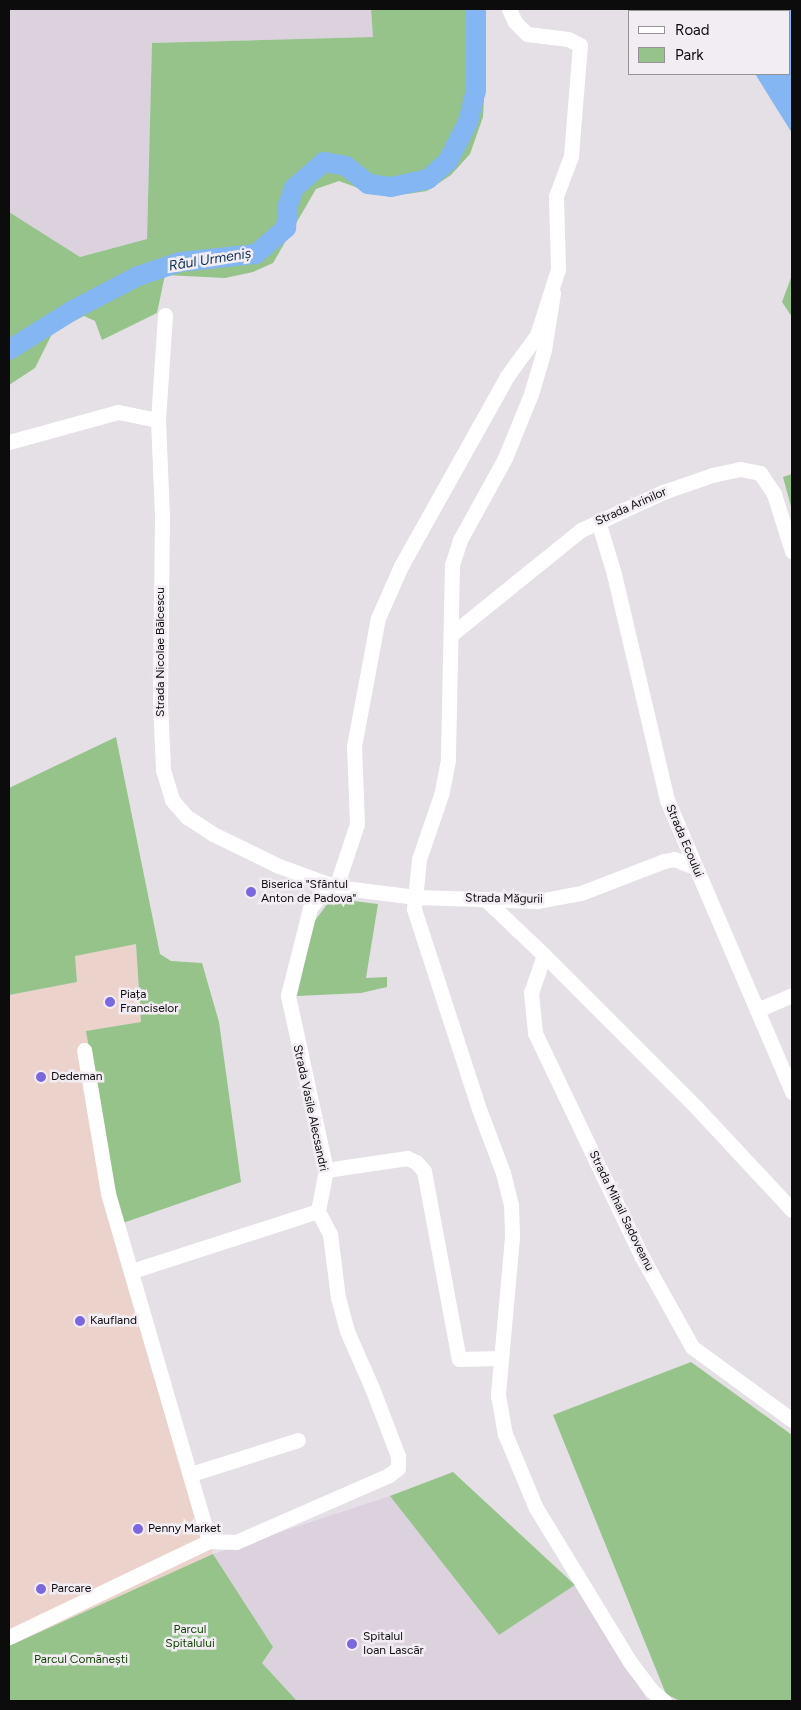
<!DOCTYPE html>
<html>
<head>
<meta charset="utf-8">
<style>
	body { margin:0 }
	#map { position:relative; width:801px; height:1710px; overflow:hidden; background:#e4e0e6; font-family:Figtree,sans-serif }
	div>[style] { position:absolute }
	.commercial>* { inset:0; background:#ebd2cb }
	.built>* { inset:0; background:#dbd2de }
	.green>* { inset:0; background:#95c38a }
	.water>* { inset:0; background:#83b6f2 }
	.pier>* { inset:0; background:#e4e0e6 }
	.river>* { height:20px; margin:-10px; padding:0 10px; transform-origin:10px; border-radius:10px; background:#83b6f2 }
	.minor>* { height:15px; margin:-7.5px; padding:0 7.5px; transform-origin:7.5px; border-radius:7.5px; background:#fff }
	.dots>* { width:14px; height:14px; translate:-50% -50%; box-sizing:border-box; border:2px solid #f2edf3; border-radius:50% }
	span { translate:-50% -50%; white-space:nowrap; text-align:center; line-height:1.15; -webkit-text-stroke:5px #f2edf3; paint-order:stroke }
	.street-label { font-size:12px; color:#0d0c0d }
	.poi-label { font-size:12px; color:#0d0c0d }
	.left { translate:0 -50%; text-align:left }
	.park-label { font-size:12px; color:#134503 }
	.water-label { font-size:14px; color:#092e54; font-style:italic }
	.frame { position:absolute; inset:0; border:10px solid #0d0c0d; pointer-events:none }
	.legend { position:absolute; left:628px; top:10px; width:162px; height:65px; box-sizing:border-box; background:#f2edf3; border:1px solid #969397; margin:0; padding:6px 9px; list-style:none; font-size:15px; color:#0d0c0d }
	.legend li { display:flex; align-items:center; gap:10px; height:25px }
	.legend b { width:25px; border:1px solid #969397 }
</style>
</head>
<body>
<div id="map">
	<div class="commercial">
		<i style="clip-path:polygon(136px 944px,141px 1022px,87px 1031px,120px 1224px,213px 1554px,9px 1646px,9px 995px,77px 982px,75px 956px)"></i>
	</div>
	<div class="built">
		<i style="clip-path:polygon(9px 9px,371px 9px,373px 37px,152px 43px,147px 239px,80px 257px,9px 212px)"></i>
		<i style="clip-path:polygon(390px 1496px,499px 1635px,575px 1585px,648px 1701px,297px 1701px,262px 1663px,273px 1647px,213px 1554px)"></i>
	</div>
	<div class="green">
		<i style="clip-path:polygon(371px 9px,485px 9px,486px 63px,483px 117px,470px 154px,451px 175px,427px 191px,407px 194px,369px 192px,339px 181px,316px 189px,273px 263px,253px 272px,225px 278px,165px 275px,157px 313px,102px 340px,95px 321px,84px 316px,53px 332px,35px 368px,9px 385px,9px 212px,80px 257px,147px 239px,152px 43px,373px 37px)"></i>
		<i style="clip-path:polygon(792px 275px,792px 317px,782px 302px)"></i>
		<i style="clip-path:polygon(792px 474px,792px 510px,783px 477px)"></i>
		<i style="clip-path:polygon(116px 737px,160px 954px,171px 961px,202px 963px,219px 1022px,241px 1182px,120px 1224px,86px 1031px,141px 1022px,136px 944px,75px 956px,77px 982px,9px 995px,9px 788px)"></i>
		<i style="clip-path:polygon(337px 899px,378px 904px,366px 978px,387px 977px,387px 987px,361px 993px,297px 996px,314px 922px,328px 903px)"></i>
		<i style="clip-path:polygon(691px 1362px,792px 1435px,792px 1701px,680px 1701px,666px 1694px,553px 1415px)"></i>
		<i style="clip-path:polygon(453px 1472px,575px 1585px,499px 1635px,390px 1496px)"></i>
		<i style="clip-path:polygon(213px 1554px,273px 1647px,262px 1663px,297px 1701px,9px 1701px,9px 1646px)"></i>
	</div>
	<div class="water">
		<i style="clip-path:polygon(718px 9px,792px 9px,792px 133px,755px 74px,790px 74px,790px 11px)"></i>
	</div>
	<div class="pier">
		<i style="clip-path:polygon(752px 74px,755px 74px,792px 135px,764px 95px)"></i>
	</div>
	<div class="river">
		<i style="left:9px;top:350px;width:75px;rotate:-32deg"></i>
		<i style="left:73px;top:310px;width:73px;rotate:-27.6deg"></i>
		<i style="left:138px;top:276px;width:44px;rotate:-18.4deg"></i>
		<i style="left:180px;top:262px;width:76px;rotate:-6deg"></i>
		<i style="left:256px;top:254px;width:40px;rotate:-41deg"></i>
		<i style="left:286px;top:228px;width:23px;rotate:-85deg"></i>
		<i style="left:288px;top:205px;width:18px;rotate:-71deg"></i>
		<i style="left:294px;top:188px;width:40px;rotate:-41deg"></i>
		<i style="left:324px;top:162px;width:22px;rotate:10deg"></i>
		<i style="left:346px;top:166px;width:28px;rotate:39deg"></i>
		<i style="left:368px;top:184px;width:23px;rotate:7deg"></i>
		<i style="left:391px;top:187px;width:38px;rotate:-12deg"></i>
		<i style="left:428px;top:179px;width:27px;rotate:-42deg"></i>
		<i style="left:448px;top:161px;width:44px;rotate:-62.9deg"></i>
		<i style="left:468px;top:122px;width:32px;rotate:-76deg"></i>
		<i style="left:476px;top:91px;width:82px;rotate:-90deg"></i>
	</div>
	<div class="minor">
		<i style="left:553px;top:293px;width:58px;rotate:99deg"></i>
		<i style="left:544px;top:350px;width:46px;rotate:106.5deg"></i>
		<i style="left:531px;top:394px;width:69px;rotate:112.1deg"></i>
		<i style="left:505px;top:458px;width:94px;rotate:118.8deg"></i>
		<i style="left:460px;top:540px;width:25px;rotate:108deg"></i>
		<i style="left:452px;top:564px;width:196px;rotate:91.2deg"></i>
		<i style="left:448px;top:760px;width:33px;rotate:101deg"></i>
		<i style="left:442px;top:792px;width:71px;rotate:108.9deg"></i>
		<i style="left:419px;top:859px;width:50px;rotate:95.7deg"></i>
		<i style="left:414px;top:909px;width:210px;rotate:72deg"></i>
		<i style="left:479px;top:1109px;width:68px;rotate:69.4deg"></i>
		<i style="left:503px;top:1173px;width:32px;rotate:76deg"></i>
		<i style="left:511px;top:1204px;width:33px;rotate:88deg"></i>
		<i style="left:512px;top:1237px;width:159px;rotate:95.1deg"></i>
		<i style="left:498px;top:1395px;width:40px;rotate:80deg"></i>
		<i style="left:505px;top:1434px;width:80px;rotate:67.3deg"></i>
		<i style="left:536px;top:1508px;width:180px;rotate:58.6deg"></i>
		<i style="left:630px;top:1662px;width:36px;rotate:53deg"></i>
		<i style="left:652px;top:1691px;width:16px;rotate:40deg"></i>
		<i style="left:165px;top:315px;width:105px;rotate:93.8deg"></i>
		<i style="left:158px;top:420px;width:96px;rotate:87.6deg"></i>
		<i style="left:162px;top:516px;width:187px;rotate:90.6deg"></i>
		<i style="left:160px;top:703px;width:67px;rotate:87.4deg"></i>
		<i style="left:163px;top:770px;width:31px;rotate:73deg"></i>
		<i style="left:172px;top:800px;width:23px;rotate:49deg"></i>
		<i style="left:187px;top:817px;width:31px;rotate:33deg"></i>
		<i style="left:213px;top:834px;width:73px;rotate:25.9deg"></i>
		<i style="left:279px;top:866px;width:61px;rotate:20.2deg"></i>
		<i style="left:336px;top:887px;width:81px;rotate:7.1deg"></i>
		<i style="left:416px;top:897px;width:122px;rotate:1.9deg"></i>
		<i style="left:538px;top:901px;width:44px;rotate:-10.5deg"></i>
		<i style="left:581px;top:893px;width:89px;rotate:-21.1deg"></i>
		<i style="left:664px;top:861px;width:10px;rotate:-11deg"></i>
		<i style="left:674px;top:859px;width:22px;rotate:21deg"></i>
		<i style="left:9px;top:442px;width:113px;rotate:-15.4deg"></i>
		<i style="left:118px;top:412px;width:41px;rotate:11.3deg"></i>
		<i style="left:598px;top:521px;width:55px;rotate:73.2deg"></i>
		<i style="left:614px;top:574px;width:232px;rotate:76.8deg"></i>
		<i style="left:667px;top:800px;width:318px;rotate:66.8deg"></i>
		<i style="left:452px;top:634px;width:166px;rotate:-38.9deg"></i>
		<i style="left:581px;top:530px;width:90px;rotate:-24.9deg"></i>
		<i style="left:663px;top:492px;width:52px;rotate:-19.1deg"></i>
		<i style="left:712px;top:475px;width:29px;rotate:-12deg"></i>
		<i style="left:740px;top:469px;width:20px;rotate:11deg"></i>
		<i style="left:760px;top:473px;width:25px;rotate:56deg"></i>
		<i style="left:774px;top:494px;width:60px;rotate:72.5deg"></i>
		<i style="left:336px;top:887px;width:66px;rotate:-71.6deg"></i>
		<i style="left:357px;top:824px;width:78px;rotate:-92.2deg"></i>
		<i style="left:354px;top:746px;width:130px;rotate:-79.4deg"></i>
		<i style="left:378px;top:618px;width:57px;rotate:-66.1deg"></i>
		<i style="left:401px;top:566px;width:218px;rotate:-60.8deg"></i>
		<i style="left:507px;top:376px;width:51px;rotate:-53.8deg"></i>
		<i style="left:537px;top:335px;width:69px;rotate:-72.3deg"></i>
		<i style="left:558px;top:269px;width:73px;rotate:-91.6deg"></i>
		<i style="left:556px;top:196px;width:43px;rotate:-69.4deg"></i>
		<i style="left:571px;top:156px;width:111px;rotate:-85.4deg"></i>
		<i style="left:580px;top:45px;width:13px;rotate:-153deg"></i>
		<i style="left:568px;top:39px;width:41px;rotate:-173deg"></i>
		<i style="left:527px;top:34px;width:17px;rotate:-135deg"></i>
		<i style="left:515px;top:22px;width:14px;rotate:-115deg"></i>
		<i style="left:485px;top:899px;width:81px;rotate:43.5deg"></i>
		<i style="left:544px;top:955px;width:39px;rotate:109deg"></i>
		<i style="left:531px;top:992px;width:41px;rotate:84.4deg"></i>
		<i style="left:535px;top:1033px;width:248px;rotate:64.5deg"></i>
		<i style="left:642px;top:1257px;width:103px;rotate:60.9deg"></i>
		<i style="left:692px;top:1347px;width:124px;rotate:36.1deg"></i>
		<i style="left:544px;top:955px;width:214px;rotate:45deg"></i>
		<i style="left:695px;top:1106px;width:142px;rotate:47deg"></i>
		<i style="left:757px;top:1010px;width:38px;rotate:-23deg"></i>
		<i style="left:326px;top:1170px;width:82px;rotate:-8.4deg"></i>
		<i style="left:407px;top:1158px;width:10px;rotate:24deg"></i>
		<i style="left:416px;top:1162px;width:12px;rotate:48deg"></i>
		<i style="left:424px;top:1171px;width:191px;rotate:79.5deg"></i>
		<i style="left:459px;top:1359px;width:42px;rotate:-1.4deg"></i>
		<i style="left:132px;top:1271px;width:195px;rotate:-17.9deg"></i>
		<i style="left:318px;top:1211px;width:42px;rotate:-79deg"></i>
		<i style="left:326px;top:1170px;width:179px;rotate:-102.3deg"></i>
		<i style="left:288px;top:995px;width:90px;rotate:-75.8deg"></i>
		<i style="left:310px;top:908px;width:19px;rotate:-51deg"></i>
		<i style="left:322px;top:893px;width:15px;rotate:-23deg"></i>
		<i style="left:191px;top:1474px;width:112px;rotate:-17.6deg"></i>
		<i style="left:209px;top:1541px;width:27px;rotate:2deg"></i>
		<i style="left:236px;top:1542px;width:167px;rotate:-23.6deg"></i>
		<i style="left:389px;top:1475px;width:11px;rotate:-38deg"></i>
		<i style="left:398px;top:1468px;width:12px;rotate:-90deg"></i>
		<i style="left:398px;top:1456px;width:73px;rotate:-110.9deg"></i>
		<i style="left:372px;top:1388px;width:62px;rotate:-113.7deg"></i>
		<i style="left:347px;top:1331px;width:34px;rotate:-105deg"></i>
		<i style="left:338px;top:1298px;width:64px;rotate:-97.1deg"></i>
		<i style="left:330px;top:1234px;width:26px;rotate:-118deg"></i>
		<i style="left:9px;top:1637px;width:222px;rotate:-25.6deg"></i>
		<i style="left:209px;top:1541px;width:362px;rotate:-106.2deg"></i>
		<i style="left:108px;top:1193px;width:145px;rotate:-99.5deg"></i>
	</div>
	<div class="dots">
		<i style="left:251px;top:892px;background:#7b67e2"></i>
		<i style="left:110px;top:1002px;background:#7b67e2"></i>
		<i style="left:41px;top:1077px;background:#7b67e2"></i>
		<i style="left:80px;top:1321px;background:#7b67e2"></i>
		<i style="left:138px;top:1529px;background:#7b67e2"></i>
		<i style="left:41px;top:1589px;background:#7b67e2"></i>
		<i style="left:352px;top:1644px;background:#7b67e2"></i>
	</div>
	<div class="street-label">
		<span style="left:631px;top:507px;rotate:-24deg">Strada Arinilor</span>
		<span style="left:161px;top:652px;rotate:-90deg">Strada Nicolae Bălcescu</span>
		<span style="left:684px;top:841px;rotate:67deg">Strada Ecoului</span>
		<span style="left:504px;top:899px;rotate:1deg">Strada Măgurii</span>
		<span style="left:310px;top:1108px;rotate:78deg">Strada Vasile Alecsandri</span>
		<span style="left:621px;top:1211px;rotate:64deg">Strada Mihail Sadoveanu</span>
	</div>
	<div class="poi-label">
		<span class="left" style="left:261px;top:892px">Biserica "Sfântul<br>Anton de Padova"</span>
		<span class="left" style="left:120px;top:1002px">Piața<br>Franciselor</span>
		<span class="left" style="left:51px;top:1077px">Dedeman</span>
		<span class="left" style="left:90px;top:1321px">Kaufland</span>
		<span class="left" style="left:148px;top:1529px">Penny Market</span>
		<span class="left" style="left:51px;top:1589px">Parcare</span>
		<span class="left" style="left:363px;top:1644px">Spitalul<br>Ioan Lascăr</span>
	</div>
	<div class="park-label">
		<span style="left:190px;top:1637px">Parcul<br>Spitalului</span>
		<span style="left:81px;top:1660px">Parcul Comănești</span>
	</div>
	<div class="water-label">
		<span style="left:210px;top:260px;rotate:-9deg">Râul Urmeniș</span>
	</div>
	<div class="frame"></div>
	<ul class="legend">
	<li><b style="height:6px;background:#fff"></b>Road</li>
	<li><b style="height:14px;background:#95c38a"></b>Park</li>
	</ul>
</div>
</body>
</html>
